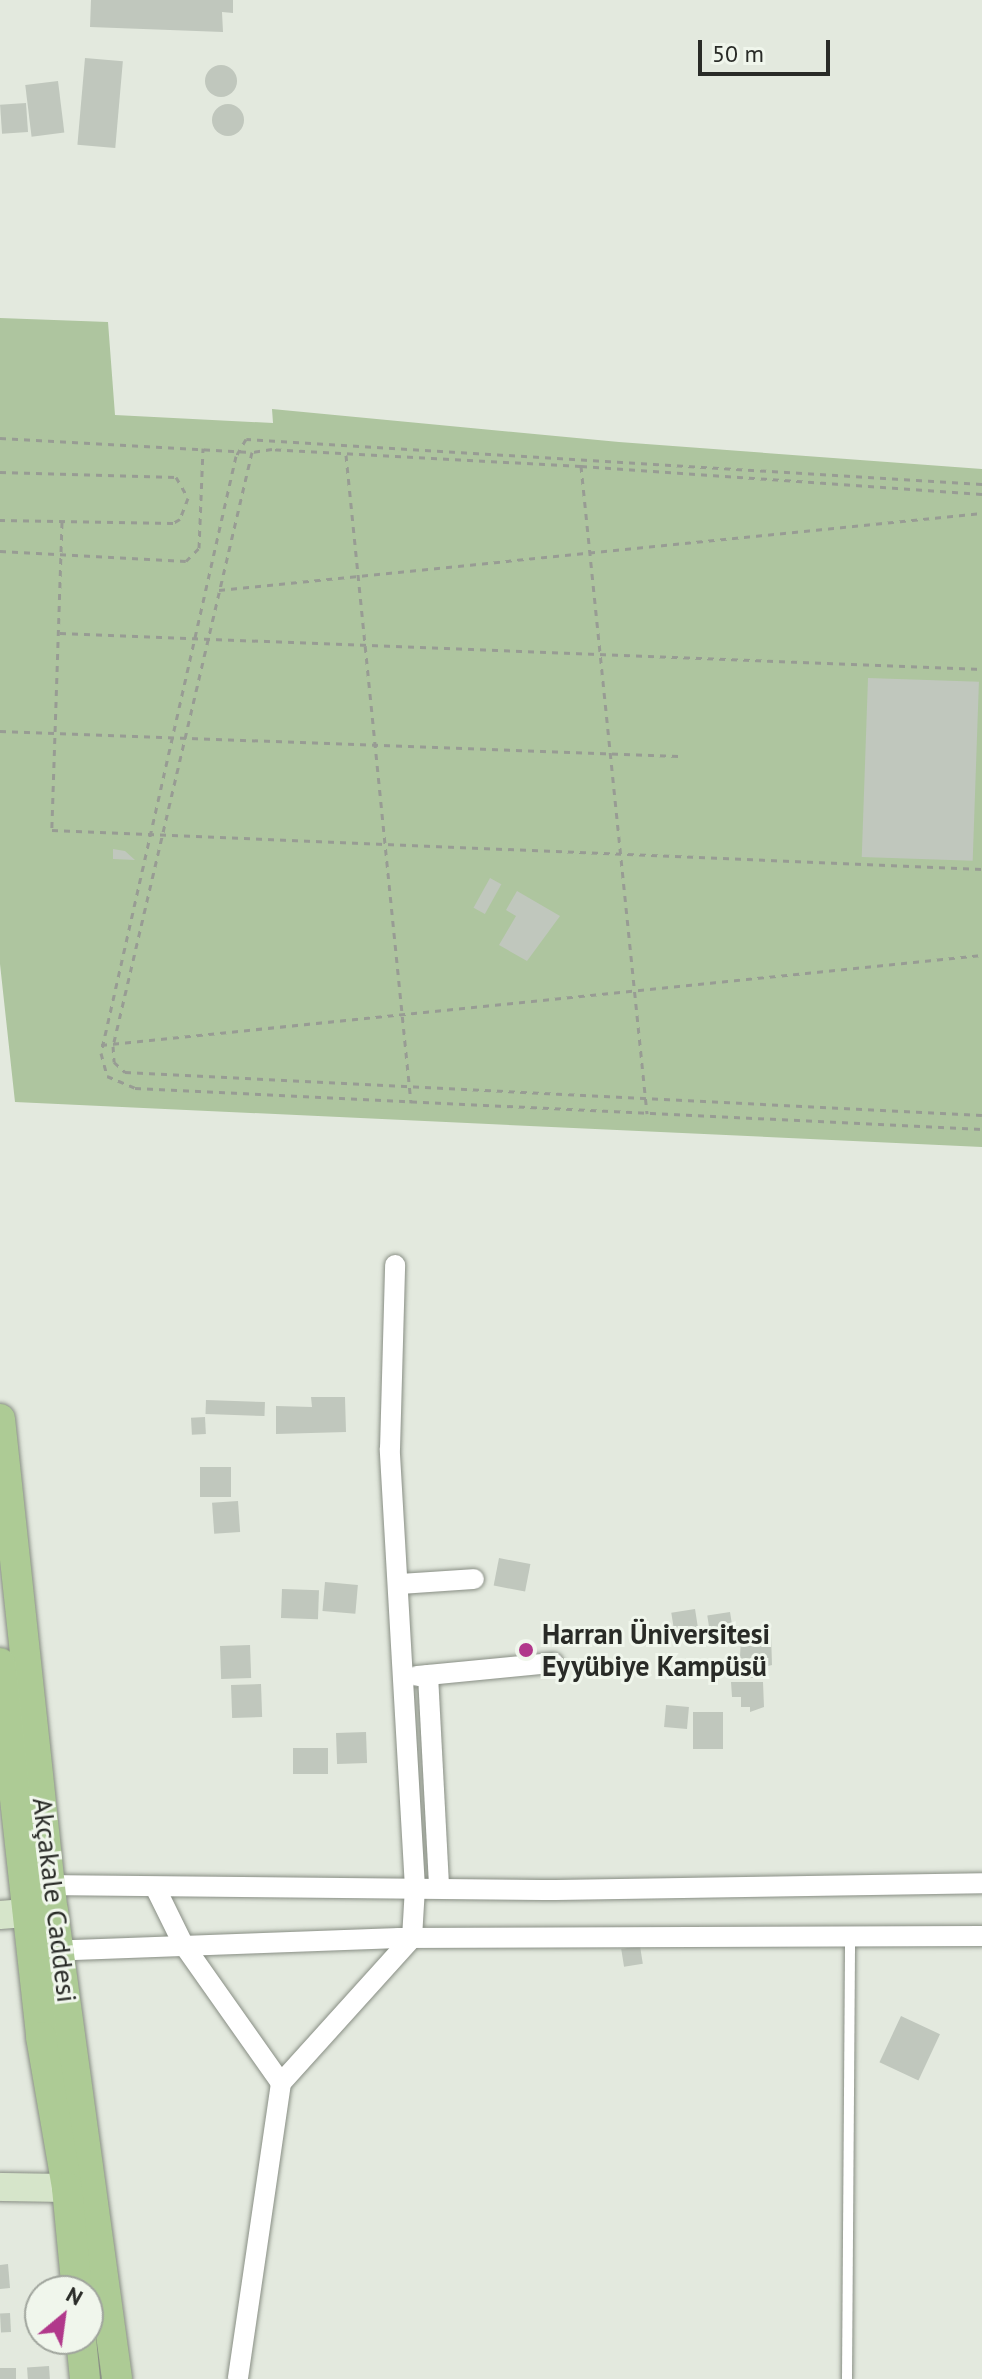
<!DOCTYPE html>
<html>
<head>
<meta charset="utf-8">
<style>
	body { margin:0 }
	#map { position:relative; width:982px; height:2379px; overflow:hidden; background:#e3e9de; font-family:"PT Sans",sans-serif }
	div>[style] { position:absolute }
	.green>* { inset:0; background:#aec59f }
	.building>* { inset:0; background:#c0c7bd; transform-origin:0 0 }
	.round { border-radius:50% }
	.path>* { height:3px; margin-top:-1.5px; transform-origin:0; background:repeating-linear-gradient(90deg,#989c94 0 6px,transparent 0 12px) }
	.roads { filter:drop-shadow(0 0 2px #888e84) drop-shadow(0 0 2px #888e84) }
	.lane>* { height:10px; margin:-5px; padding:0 5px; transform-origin:5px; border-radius:5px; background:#fff }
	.street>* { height:20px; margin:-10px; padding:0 10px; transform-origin:10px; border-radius:10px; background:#fff }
	.secondary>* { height:28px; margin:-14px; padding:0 14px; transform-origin:14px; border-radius:14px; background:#d6e5ca }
	.primary>* { height:30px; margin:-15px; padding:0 15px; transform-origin:15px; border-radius:15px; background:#adcb95 }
	.dots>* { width:22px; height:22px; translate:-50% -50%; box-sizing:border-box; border:4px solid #f0f6ec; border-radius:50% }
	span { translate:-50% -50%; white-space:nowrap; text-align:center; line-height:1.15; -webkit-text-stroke:6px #f0f6ec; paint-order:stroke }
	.poi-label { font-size:28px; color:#292b27; font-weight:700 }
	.left { translate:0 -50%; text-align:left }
	.street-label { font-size:28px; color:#292b27 }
	.north { position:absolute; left:24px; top:2275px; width:80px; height:80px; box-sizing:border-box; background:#f0f6ec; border:2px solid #a0a59d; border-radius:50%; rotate:29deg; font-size:22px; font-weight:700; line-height:32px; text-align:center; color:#292b27 }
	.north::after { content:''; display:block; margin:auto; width:28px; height:36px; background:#b1388b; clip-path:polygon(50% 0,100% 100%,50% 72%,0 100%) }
	.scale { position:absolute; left:698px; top:40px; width:132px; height:36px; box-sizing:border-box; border:4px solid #292b27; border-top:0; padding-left:10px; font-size:24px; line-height:28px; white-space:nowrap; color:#292b27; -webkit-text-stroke:6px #f0f6ec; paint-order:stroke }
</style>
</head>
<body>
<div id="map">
	<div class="green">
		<i style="clip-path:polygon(0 318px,108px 322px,115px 415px,273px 423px,272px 409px,619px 442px,982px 469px,982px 1147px,15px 1102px,0 964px)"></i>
	</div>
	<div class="building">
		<i style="clip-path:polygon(91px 0,233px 0,233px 13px,222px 12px,223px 32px,90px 27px)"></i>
		<i style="left:85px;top:58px;width:38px;height:87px;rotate:5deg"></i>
		<i class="round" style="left:205px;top:65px;width:32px;height:32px"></i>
		<i style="left:58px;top:81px;width:52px;height:33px;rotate:83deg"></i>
		<i style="left:26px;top:103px;width:29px;height:26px;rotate:86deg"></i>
		<i class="round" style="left:212px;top:104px;width:32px;height:32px"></i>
		<i style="left:868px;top:678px;width:111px;height:179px;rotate:2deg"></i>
		<i style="clip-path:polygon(113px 849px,125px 851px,135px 860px,113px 859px)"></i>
		<i style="left:490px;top:878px;width:13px;height:34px;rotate:29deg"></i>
		<i style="clip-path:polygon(517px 891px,560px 916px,527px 961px,499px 945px,516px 916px,506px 910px)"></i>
		<i style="clip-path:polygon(311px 1397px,345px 1397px,346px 1432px,276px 1434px,276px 1406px,312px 1407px)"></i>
		<i style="left:206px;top:1400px;width:59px;height:14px;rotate:2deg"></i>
		<i style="left:205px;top:1417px;width:17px;height:14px;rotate:87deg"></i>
		<i style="left:200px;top:1467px;width:31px;height:30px"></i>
		<i style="left:238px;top:1501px;width:31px;height:26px;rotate:86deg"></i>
		<i style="left:499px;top:1558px;width:32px;height:28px;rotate:11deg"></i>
		<i style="left:325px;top:1582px;width:33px;height:29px;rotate:5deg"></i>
		<i style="left:282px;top:1589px;width:37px;height:29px;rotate:2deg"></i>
		<i style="left:695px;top:1609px;width:26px;height:24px;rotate:81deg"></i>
		<i style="left:730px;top:1612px;width:25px;height:23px;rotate:81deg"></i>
		<i style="clip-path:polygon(771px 1633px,772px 1665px,764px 1667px,764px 1678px,739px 1678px,741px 1636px)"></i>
		<i style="left:250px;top:1645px;width:33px;height:30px;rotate:88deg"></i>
		<i style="clip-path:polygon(731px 1682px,763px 1682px,764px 1707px,750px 1712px,750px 1707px,741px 1707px,741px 1697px,732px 1697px)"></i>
		<i style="left:261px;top:1684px;width:33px;height:30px;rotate:88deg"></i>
		<i style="left:666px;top:1705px;width:23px;height:22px;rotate:5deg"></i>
		<i style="left:693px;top:1712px;width:30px;height:37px"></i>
		<i style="left:366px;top:1732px;width:31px;height:30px;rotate:88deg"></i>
		<i style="left:293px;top:1748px;width:35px;height:26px"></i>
		<i style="left:640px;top:1946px;width:18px;height:19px;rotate:81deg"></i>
		<i style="left:901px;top:2016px;width:43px;height:51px;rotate:25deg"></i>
		<i style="clip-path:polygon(8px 2264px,10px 2288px,0 2289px,0 2265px)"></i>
		<i style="left:10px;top:2313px;width:19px;height:10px;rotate:87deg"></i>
		<i style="left:49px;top:2366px;width:13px;height:22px;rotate:86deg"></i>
		<i style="left:0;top:2368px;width:16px;height:11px"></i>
	</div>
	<div class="path">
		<i style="left:0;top:438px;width:251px;rotate:3.2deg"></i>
		<i style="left:346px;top:455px;width:651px;rotate:84.27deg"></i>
		<i style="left:581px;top:466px;width:651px;rotate:84.18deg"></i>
		<i style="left:0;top:472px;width:176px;rotate:1.6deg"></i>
		<i style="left:176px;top:477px;width:24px;rotate:60deg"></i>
		<i style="left:188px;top:498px;width:22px;rotate:111deg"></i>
		<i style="left:180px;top:519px;width:8px;rotate:150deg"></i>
		<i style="left:173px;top:523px;width:173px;rotate:-179deg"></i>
		<i style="left:982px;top:484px;width:737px;rotate:-176.5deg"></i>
		<i style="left:246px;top:439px;width:20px;rotate:120deg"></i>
		<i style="left:236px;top:456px;width:612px;rotate:102.74deg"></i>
		<i style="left:101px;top:1053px;width:24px;rotate:75deg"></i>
		<i style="left:107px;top:1076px;width:30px;rotate:23deg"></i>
		<i style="left:135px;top:1088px;width:848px;rotate:2.77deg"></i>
		<i style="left:982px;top:494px;width:402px;rotate:-176deg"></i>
		<i style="left:581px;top:466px;width:309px;rotate:-176.9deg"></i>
		<i style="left:272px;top:449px;width:20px;rotate:171deg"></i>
		<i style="left:252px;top:452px;width:610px;rotate:103.17deg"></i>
		<i style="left:113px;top:1046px;width:16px;rotate:86deg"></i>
		<i style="left:114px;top:1062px;width:15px;rotate:42deg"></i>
		<i style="left:125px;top:1072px;width:858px;rotate:2.87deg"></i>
		<i style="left:62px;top:522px;width:308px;rotate:91.9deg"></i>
		<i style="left:52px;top:830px;width:931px;rotate:2.4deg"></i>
		<i style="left:0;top:551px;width:186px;rotate:3.1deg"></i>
		<i style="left:186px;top:561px;width:18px;rotate:-45deg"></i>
		<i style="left:199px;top:548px;width:100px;rotate:-87.7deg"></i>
		<i style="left:219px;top:590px;width:767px;rotate:-5.76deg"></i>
		<i style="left:60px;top:633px;width:923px;rotate:2.24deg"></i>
		<i style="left:0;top:731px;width:679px;rotate:2.11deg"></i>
		<i style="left:101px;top:1045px;width:886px;rotate:-5.83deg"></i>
	</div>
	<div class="roads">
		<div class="lane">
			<i style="left:847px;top:2379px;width:443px;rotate:-89.6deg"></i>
		</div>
		<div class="street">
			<i style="left:399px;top:1584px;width:75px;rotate:-3.8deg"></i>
			<i style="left:428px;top:1675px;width:213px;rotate:87deg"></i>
			<i style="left:417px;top:1676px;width:137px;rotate:-5.5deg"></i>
			<i style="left:41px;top:1885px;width:515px;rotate:0.56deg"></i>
			<i style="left:556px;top:1890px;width:426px;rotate:-0.9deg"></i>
			<i style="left:155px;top:1887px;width:64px;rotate:63.8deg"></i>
			<i style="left:183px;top:1944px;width:170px;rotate:54.8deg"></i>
			<i style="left:281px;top:2083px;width:299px;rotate:98.3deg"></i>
			<i style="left:47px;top:1951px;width:352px;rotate:-2.1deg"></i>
			<i style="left:399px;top:1938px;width:583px;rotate:-0.2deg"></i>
			<i style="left:281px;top:2083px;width:195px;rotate:-47.9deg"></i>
			<i style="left:412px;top:1938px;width:50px;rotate:-86.6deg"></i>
			<i style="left:415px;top:1888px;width:440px;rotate:-93.3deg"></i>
			<i style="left:390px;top:1449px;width:184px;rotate:-88.4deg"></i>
		</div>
		<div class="secondary">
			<i style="left:0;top:1915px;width:51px;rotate:-4.5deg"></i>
			<i style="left:0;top:2187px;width:67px;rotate:0.9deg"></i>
		</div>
		<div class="primary">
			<i style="left:0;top:1419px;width:495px;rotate:83.9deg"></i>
			<i style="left:53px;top:1911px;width:472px;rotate:82.2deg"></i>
			<i style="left:0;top:1663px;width:376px;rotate:83.7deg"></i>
			<i style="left:41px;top:2037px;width:153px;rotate:80.2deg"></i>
			<i style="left:67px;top:2188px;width:103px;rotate:84.5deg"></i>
			<i style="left:81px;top:2339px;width:40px;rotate:84.3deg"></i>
		</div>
	</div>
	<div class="dots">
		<i style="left:526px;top:1650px;background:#b1388b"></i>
	</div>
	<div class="poi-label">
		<span class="left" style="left:542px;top:1650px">Harran Üniversitesi<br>Eyyübiye Kampüsü</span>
	</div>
	<div class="street-label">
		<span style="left:55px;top:1900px;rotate:83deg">Akçakale Caddesi</span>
	</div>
	<div class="north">N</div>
	<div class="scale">50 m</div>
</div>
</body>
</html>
